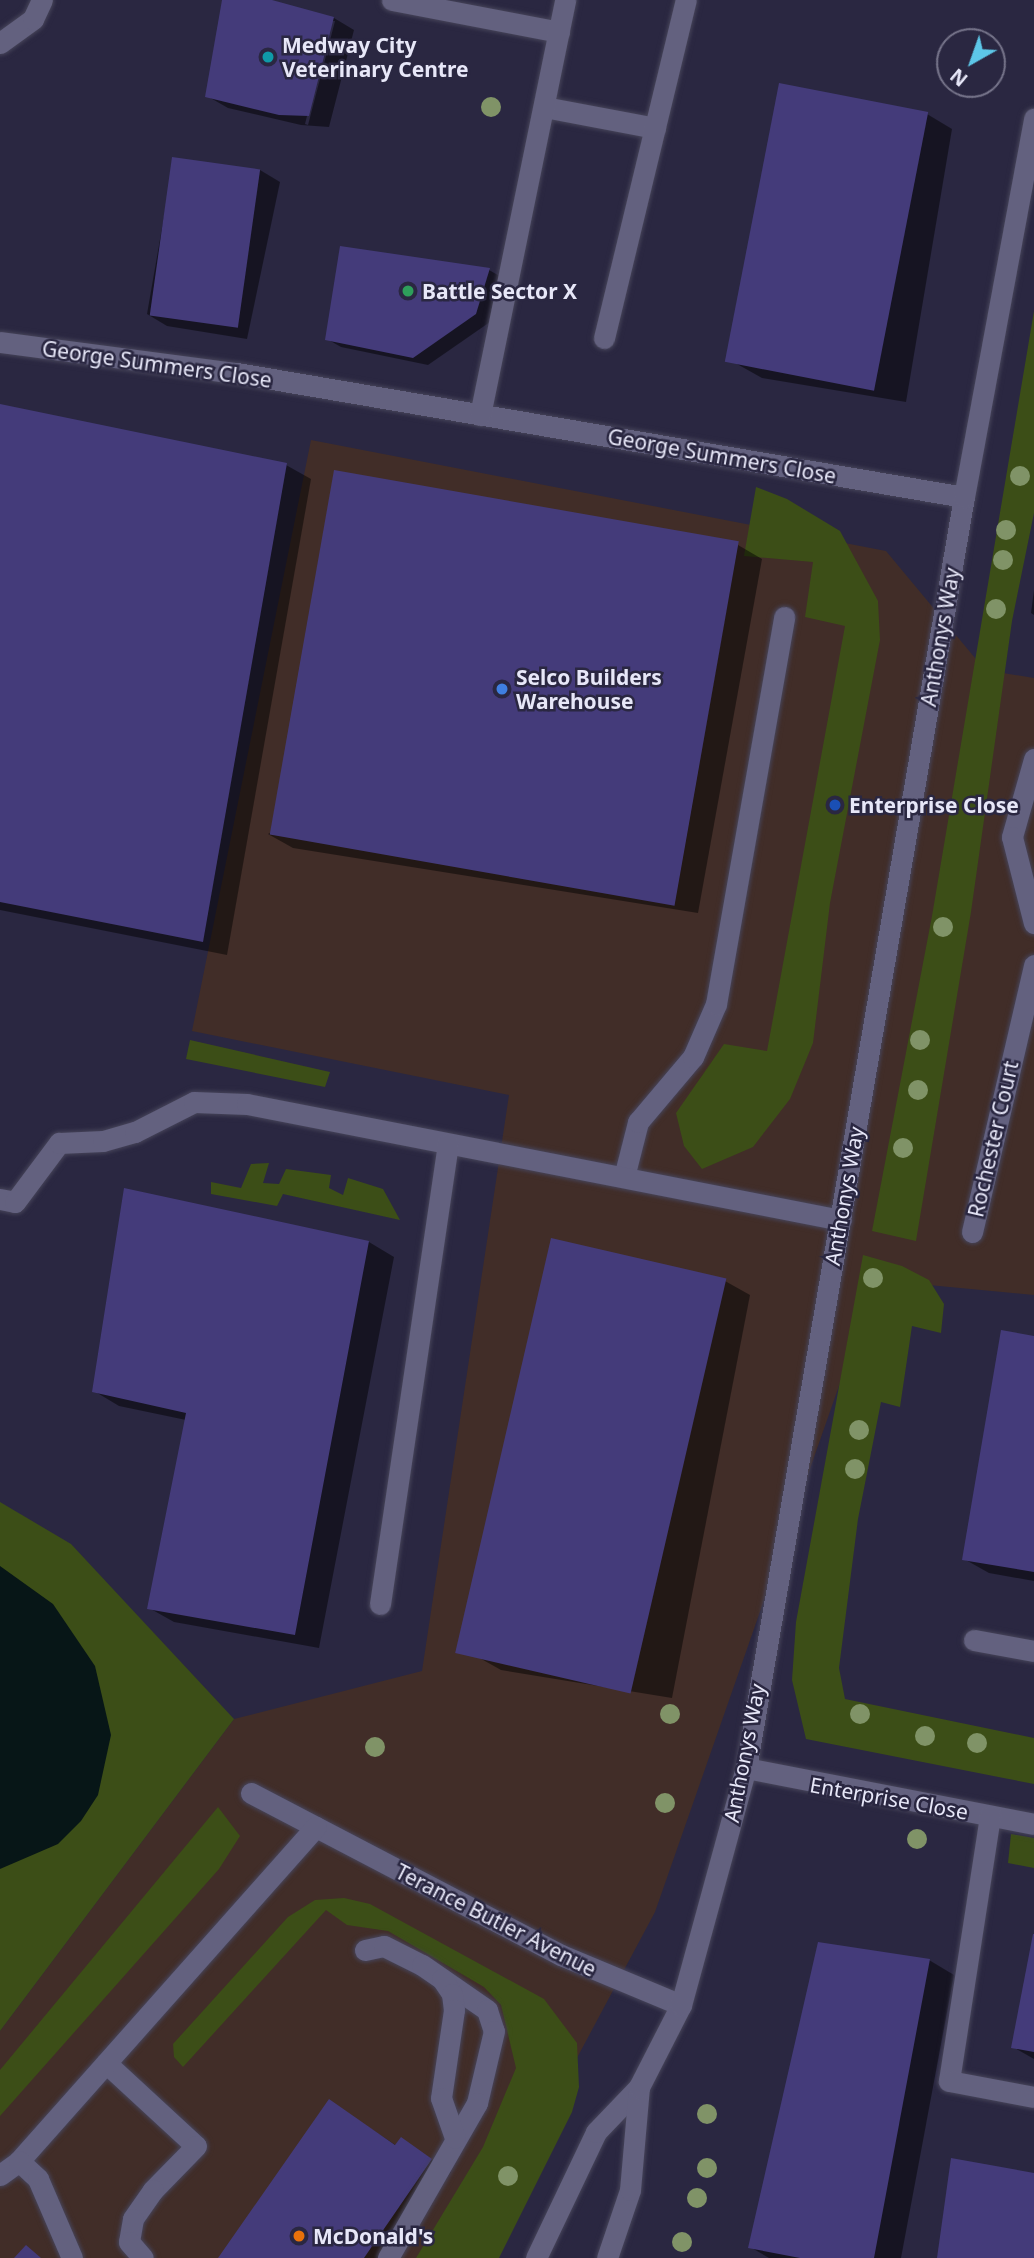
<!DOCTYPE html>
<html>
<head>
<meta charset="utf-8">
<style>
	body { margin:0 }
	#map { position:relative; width:1034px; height:2258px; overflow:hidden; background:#2a2741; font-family:"Noto Sans",sans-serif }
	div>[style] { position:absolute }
	.commercial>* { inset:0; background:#412d28 }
	.green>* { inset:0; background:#3c4e17 }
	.water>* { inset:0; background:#071617 }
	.shadow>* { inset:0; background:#0007 }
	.building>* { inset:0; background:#443b7a; transform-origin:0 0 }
	.roads { filter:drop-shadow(0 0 2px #464459) drop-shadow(0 0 2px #464459) }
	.minor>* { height:21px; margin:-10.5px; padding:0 10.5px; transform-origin:10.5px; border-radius:10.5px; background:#63617f }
	.trees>* { width:20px; height:20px; margin:-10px; border-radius:50%; background:#809367 }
	.dots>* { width:19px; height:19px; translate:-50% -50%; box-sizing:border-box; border:4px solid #2a2741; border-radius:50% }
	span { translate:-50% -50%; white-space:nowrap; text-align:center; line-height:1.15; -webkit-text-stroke:5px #2a2741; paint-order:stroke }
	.poi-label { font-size:21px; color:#e7e7f8; font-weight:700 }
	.left { translate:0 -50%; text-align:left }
	.street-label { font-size:21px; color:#e7e7f8 }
	.north { position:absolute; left:936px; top:28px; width:70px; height:70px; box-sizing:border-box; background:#2a2741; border:2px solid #76748a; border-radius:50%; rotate:220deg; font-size:19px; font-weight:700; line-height:28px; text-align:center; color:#e7e7f8 }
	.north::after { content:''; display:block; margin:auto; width:24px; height:32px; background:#5dc7e8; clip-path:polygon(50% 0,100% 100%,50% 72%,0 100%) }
</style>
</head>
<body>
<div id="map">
	<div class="commercial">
		<i style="clip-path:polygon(311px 440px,886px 551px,985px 670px,1034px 678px,1034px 1295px,876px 1280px,655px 1912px,470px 2258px,0 2258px,0 2031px,234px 1719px,422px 1671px,509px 1095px,192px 1031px)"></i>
	</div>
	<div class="green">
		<i style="clip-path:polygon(1034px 311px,1034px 513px,1012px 621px,971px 912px,916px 1241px,872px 1231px,932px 916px)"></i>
		<i style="clip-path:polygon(756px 487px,787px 499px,840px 531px,878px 601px,880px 640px,830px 903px,813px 1043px,790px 1099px,753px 1147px,702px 1169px,684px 1146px,676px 1113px,724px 1044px,767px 1051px,845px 626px,805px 617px,813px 562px,744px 556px)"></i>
		<i style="clip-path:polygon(190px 1040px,330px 1072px,325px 1087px,186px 1059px)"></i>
		<i style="clip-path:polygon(269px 1163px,263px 1183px,279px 1184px,286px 1169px,331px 1175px,329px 1188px,343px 1195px,348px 1178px,383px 1189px,400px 1220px,283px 1194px,277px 1206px,211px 1194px,211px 1182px,241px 1188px,251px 1164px)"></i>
		<i style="clip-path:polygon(863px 1255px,902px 1266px,929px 1280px,944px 1304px,941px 1333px,912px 1326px,900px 1407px,881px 1402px,858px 1519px,839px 1668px,845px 1699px,1034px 1738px,1034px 1784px,806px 1739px,792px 1680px,796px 1622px)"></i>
		<i style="clip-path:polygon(0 1502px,71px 1544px,234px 1719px,0 2031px)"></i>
		<i style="clip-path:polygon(218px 1807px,240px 1836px,219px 1869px,0 2116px,0 2070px)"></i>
		<i style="clip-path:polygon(1011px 1834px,1034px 1838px,1034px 1868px,1008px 1863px)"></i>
		<i style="clip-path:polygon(344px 1898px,370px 1904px,544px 1999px,577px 2043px,579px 2087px,572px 2112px,499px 2258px,416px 2258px,483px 2147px,516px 2068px,501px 2005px,484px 1987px,388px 1931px,347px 1925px,326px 1910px,183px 2067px,174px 2057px,173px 2044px,288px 1917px,315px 1900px)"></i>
	</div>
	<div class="water">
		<i style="clip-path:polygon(0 1566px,53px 1604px,95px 1666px,111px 1735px,98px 1795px,81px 1821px,58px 1844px,0 1869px)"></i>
	</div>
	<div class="shadow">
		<i style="clip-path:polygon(evenodd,224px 0,265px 0,334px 18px,354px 30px,329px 127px,301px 125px,228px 108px,207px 96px,224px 0,331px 21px,335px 21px,308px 125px,305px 124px,331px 21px)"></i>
		<i style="clip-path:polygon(927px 114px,952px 129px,906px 402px,762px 378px,737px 364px)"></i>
		<i style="clip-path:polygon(174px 159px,260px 170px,280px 182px,247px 339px,167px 326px,147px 314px)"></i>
		<i style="clip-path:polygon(489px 270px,503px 278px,490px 322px,428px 365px,341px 347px,327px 339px)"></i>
		<i style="clip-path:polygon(0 406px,286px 465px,311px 479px,227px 955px,0 910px)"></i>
		<i style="clip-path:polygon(738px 545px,762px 559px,698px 913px,293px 848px,268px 834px)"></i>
		<i style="clip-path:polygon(1034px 590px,1034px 615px,1031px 613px)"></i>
		<i style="clip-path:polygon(369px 1242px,394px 1257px,319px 1648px,174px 1622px,149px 1608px,186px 1420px,119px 1406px,94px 1391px)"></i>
		<i style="clip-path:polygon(725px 1281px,750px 1295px,672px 1698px,501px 1670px,476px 1656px)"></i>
		<i style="clip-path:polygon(1034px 1338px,1034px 1581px,989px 1573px,964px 1559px)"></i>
		<i style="clip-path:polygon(1034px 1936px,1034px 2059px,1013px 2047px)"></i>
		<i style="clip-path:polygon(929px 1960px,954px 1975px,901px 2258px,769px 2258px,750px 2247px)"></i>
		<i style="clip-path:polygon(329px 2101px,397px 2146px,401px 2139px,451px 2172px,392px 2258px,220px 2258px)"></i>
	</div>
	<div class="building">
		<i style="clip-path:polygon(222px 0,272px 0,334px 17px,309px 116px,279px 115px,205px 97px)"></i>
		<i style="left:779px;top:83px;width:152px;height:284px;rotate:11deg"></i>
		<i style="left:172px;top:157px;width:89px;height:160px;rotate:8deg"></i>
		<i style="clip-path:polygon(340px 246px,490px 268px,476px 314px,413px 358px,325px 340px)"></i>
		<i style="clip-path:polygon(0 404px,287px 463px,203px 942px,0 902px)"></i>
		<i style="left:334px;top:470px;width:411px;height:370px;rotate:10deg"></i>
		<i style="clip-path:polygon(124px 1188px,369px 1241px,295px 1635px,147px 1609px,186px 1413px,92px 1392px)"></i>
		<i style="left:551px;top:1238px;width:180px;height:426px;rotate:13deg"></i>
		<i style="clip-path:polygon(1001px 1330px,1034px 1336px,1034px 1572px,962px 1560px)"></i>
		<i style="clip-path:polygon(1033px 1934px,1034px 1934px,1034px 2052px,1011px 2048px)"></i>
		<i style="clip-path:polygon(818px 1942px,930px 1959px,874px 2258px,800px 2258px,748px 2248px)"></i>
		<i style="clip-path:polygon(329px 2099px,395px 2145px,401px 2137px,432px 2159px,364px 2258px,218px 2258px)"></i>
		<i style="clip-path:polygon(951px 2158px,1034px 2173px,1034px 2258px,937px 2258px)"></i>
		<i style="clip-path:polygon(26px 2245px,41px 2258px,14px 2258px)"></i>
	</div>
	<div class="roads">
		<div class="minor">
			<i style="left:392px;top:0;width:170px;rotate:10.8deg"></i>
			<i style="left:0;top:43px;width:41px;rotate:-36deg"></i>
			<i style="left:33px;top:19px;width:21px;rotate:-65deg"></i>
			<i style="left:544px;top:107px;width:113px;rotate:10.7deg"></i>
			<i style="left:604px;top:338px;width:348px;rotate:-76.4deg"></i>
			<i style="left:0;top:342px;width:239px;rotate:7.5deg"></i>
			<i style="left:237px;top:373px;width:737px;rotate:9.68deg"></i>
			<i style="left:480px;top:415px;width:424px;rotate:-78.4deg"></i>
			<i style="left:1034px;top:759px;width:81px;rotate:105.8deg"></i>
			<i style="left:1012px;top:837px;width:89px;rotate:75.7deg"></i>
			<i style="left:624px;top:1177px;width:57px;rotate:-75.7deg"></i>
			<i style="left:638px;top:1122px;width:85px;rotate:-49.8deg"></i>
			<i style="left:693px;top:1057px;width:58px;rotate:-66.5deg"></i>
			<i style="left:716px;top:1004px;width:393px;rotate:-80deg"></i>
			<i style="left:0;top:1199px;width:15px;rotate:11deg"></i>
			<i style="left:15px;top:1202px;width:74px;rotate:-53.3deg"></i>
			<i style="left:59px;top:1143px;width:44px;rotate:-2.6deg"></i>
			<i style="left:103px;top:1141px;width:33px;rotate:-16deg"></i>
			<i style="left:135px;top:1132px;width:66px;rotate:-27deg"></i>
			<i style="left:194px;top:1102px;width:53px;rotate:2.2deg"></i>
			<i style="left:247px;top:1104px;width:605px;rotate:11.05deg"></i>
			<i style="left:972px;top:1232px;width:274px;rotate:-76.9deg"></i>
			<i style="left:380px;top:1604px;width:465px;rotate:-81.6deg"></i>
			<i style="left:974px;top:1640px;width:61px;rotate:10.4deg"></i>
			<i style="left:746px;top:1768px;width:293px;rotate:11deg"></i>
			<i style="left:251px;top:1793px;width:350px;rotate:27.6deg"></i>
			<i style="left:561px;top:1955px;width:130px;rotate:22.6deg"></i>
			<i style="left:990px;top:1816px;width:268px;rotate:98.8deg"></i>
			<i style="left:949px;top:2081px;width:86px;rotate:10.7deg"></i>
			<i style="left:365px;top:1950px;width:19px;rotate:-12deg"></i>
			<i style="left:384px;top:1946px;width:42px;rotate:26.6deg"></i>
			<i style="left:422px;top:1965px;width:79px;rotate:34.7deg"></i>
			<i style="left:487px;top:2010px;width:22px;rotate:72deg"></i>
			<i style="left:494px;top:2031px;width:74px;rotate:103.3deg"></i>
			<i style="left:477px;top:2103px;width:179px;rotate:119.9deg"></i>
			<i style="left:442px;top:1979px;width:18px;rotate:56deg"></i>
			<i style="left:452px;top:1994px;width:16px;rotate:83deg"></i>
			<i style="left:454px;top:2010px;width:89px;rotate:98.4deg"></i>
			<i style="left:441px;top:2098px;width:42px;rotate:70.7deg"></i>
			<i style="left:106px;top:2063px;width:122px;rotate:42.7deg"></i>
			<i style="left:196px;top:2146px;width:62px;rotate:134.3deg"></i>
			<i style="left:153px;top:2190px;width:35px;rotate:125deg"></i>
			<i style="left:133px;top:2219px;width:23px;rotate:100deg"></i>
			<i style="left:129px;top:2242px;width:21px;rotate:49deg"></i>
			<i style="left:19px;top:2161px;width:447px;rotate:-48.4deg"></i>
			<i style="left:0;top:2175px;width:24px;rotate:-36deg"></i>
			<i style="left:19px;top:2161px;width:26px;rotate:43deg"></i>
			<i style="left:38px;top:2179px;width:86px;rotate:66.7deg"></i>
			<i style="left:536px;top:2258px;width:140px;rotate:-64.5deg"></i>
			<i style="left:596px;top:2132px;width:62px;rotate:-46.3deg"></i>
			<i style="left:607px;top:2258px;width:72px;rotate:-71.3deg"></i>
			<i style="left:630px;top:2190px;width:103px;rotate:-85deg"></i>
			<i style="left:639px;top:2087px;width:92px;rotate:-62.9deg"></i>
			<i style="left:681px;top:2005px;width:246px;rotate:-74.7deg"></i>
			<i style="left:746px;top:1768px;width:1290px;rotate:-80.27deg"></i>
			<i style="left:964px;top:497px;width:385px;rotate:-79.5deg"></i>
		</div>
	</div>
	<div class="trees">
		<i style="left:491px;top:107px"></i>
		<i style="left:1020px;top:476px"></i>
		<i style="left:1006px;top:530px"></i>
		<i style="left:1003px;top:560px"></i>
		<i style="left:996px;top:609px"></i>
		<i style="left:943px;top:927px"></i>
		<i style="left:920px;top:1040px"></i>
		<i style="left:918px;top:1090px"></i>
		<i style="left:903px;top:1148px"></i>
		<i style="left:873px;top:1278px"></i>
		<i style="left:859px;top:1430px"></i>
		<i style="left:855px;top:1469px"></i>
		<i style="left:670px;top:1714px"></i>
		<i style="left:860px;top:1714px"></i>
		<i style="left:925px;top:1736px"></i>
		<i style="left:977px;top:1743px"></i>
		<i style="left:375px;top:1747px"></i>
		<i style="left:665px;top:1803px"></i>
		<i style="left:917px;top:1839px"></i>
		<i style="left:707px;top:2114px"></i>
		<i style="left:707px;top:2168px"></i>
		<i style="left:508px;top:2176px"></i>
		<i style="left:697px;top:2198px"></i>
		<i style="left:682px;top:2242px"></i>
	</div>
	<div class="dots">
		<i style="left:268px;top:57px;background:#0f9aa8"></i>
		<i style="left:408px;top:291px;background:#2e9e5b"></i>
		<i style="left:502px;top:689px;background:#3f7fe0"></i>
		<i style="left:835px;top:805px;background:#1a4fb4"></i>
		<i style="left:299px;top:2236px;background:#e8710a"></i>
	</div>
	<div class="poi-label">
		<span class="left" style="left:282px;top:57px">Medway City<br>Veterinary Centre</span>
		<span class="left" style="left:422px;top:291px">Battle Sector X</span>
		<span class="left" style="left:516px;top:689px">Selco Builders<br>Warehouse</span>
		<span class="left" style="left:849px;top:805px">Enterprise Close</span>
		<span class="left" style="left:313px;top:2236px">McDonald's</span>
	</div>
	<div class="street-label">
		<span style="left:157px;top:364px;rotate:8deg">George Summers Close</span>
		<span style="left:722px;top:456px;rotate:10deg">George Summers Close</span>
		<span style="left:940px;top:637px;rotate:-80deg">Anthonys Way</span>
		<span style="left:993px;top:1139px;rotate:-77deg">Rochester Court</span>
		<span style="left:844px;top:1196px;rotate:-80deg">Anthonys Way</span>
		<span style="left:744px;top:1753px;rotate:-79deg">Anthonys Way</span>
		<span style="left:889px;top:1798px;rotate:10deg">Enterprise Close</span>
		<span style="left:496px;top:1920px;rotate:27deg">Terance Butler Avenue</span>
	</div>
	<div class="north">N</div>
</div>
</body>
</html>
